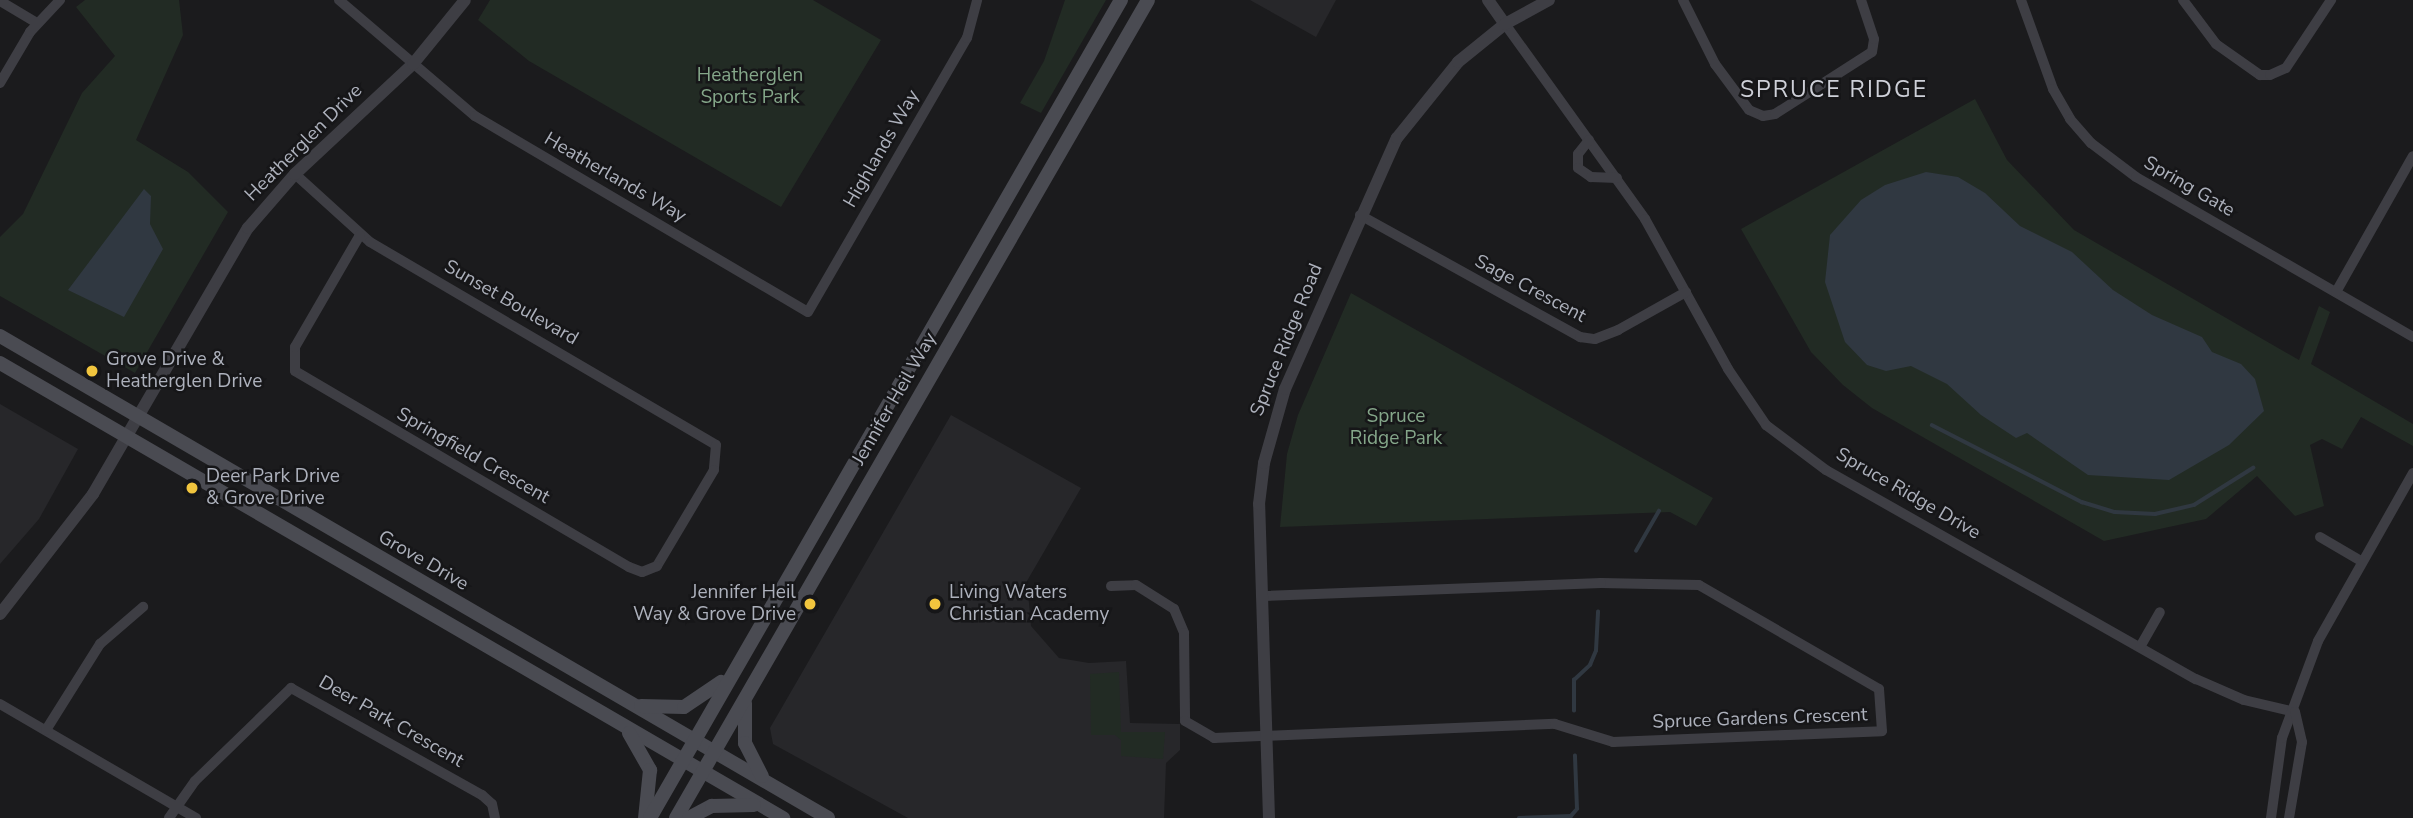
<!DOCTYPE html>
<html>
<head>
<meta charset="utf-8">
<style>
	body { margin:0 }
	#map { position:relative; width:2413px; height:818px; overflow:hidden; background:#1b1b1d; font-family:"Nunito Sans",sans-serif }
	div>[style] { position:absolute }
	.built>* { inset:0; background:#27272a }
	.green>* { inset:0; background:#222b24 }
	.water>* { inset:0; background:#303841 }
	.stream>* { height:3.5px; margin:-1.75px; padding:0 1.75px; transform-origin:1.75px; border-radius:1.75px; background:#303841 }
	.minor>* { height:10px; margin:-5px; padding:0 5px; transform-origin:5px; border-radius:5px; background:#3e3e44 }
	.tertiary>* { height:12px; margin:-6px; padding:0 6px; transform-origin:6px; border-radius:6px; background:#3e3e44 }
	.secondary>* { height:14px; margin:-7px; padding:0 7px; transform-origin:7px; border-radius:7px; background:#4a4b52 }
	.dots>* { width:19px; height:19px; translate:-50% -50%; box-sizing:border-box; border:4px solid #161618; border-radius:50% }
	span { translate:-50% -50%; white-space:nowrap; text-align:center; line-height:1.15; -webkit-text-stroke:5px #161618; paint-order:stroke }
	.park-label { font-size:19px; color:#85a78a }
	.street-label { font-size:19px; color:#adb1bc }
	.poi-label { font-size:19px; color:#adb1bc }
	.left { translate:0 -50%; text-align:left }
	.right { translate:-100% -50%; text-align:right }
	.quarter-label { font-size:23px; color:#ced0d8; letter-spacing:2px }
</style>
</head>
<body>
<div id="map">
	<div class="built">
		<i style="clip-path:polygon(1250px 0,1336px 0,1316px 37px)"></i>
		<i style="clip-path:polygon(0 404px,78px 449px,39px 519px,0 564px)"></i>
		<i style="clip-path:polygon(951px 415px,1081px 488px,1027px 581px,1031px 626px,1059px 658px,1089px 663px,1126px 661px,1130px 723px,1180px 724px,1180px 750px,1166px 763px,1164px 818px,908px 818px,773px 744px,770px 728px)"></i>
	</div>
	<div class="green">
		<i style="clip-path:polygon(85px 0,179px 0,183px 35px,136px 140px,188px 172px,228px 212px,135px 373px,0 296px,0 237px,23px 214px,82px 93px,115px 56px,76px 7px)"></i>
		<i style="clip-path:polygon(490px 0,813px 0,881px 40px,781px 207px,529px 61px,478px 20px)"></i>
		<i style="clip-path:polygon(1065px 0,1106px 0,1041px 113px,1020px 103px,1044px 61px)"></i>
		<i style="clip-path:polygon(1975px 99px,2007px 160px,2074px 230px,2299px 360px,2319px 306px,2330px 312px,2311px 364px,2413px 424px,2413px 446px,2361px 417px,2342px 449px,2322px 439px,2310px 445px,2324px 506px,2295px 516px,2257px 476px,2206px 519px,2104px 541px,1872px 408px,1843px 385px,1811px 352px,1741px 229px)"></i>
		<i style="clip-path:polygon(1351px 293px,1713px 498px,1696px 526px,1670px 512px,1280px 527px,1287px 454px,1298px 415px)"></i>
		<i style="clip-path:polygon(1119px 672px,1121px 732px,1165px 732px,1163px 759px,1121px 756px,1121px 740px,1115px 735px,1091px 735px,1090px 674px)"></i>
	</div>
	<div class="water">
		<i style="clip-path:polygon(1926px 172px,1958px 177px,1985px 193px,2020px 226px,2072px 252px,2113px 290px,2152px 315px,2202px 337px,2212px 352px,2241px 364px,2255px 379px,2264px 411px,2229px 445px,2169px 480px,2088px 475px,2027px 433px,2016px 438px,1981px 415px,1947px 384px,1911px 366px,1886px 371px,1867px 365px,1845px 342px,1825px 282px,1830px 235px,1861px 200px,1885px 185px)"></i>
		<i style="clip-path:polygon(144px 189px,151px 196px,150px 224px,163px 249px,124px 317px,68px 290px)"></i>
	</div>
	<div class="stream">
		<i style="left:1932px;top:425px;width:169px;rotate:27.2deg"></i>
		<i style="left:2082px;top:502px;width:34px;rotate:17deg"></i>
		<i style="left:2115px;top:512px;width:40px;rotate:2.9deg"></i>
		<i style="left:2155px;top:514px;width:40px;rotate:-13deg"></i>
		<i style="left:2194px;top:505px;width:70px;rotate:-32.1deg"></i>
		<i style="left:1636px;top:551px;width:46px;rotate:-60.1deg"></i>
		<i style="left:1574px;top:711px;width:31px;rotate:-90deg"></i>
		<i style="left:1574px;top:680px;width:22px;rotate:-43deg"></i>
		<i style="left:1590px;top:665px;width:15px;rotate:-67deg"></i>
		<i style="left:1596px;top:651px;width:39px;rotate:-87deg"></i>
		<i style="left:1519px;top:818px;width:52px;rotate:-2.2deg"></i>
		<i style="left:1571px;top:816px;width:9px;rotate:-49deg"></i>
		<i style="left:1577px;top:809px;width:53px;rotate:-92.2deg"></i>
	</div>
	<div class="minor">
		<i style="left:339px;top:0;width:179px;rotate:40.5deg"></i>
		<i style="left:475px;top:116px;width:386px;rotate:30.5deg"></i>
		<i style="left:808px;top:312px;width:317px;rotate:-59.9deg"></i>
		<i style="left:967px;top:38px;width:39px;rotate:-75deg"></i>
		<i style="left:1683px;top:0;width:72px;rotate:63.4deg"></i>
		<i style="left:1715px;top:64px;width:57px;rotate:53.5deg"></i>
		<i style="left:1749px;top:110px;width:15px;rotate:23deg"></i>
		<i style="left:1763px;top:116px;width:12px;rotate:-9deg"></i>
		<i style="left:1775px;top:114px;width:115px;rotate:-32.6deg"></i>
		<i style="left:1872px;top:52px;width:13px;rotate:-81deg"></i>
		<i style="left:1874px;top:39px;width:41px;rotate:-108.4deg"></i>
		<i style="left:2021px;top:0;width:95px;rotate:70.2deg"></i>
		<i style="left:2053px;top:89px;width:34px;rotate:60deg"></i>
		<i style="left:2070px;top:119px;width:32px;rotate:49deg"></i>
		<i style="left:2091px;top:143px;width:56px;rotate:37.1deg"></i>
		<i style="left:2136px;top:177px;width:320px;rotate:30deg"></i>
		<i style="left:2183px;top:0;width:55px;rotate:53.1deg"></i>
		<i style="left:2216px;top:44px;width:54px;rotate:35.2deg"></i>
		<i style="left:2260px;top:75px;width:10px"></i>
		<i style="left:2270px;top:75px;width:17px;rotate:-24deg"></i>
		<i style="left:2286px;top:68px;width:82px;rotate:-56.5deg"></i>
		<i style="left:0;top:1px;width:43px;rotate:30.7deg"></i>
		<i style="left:1505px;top:24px;width:240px;rotate:54.3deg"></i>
		<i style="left:1645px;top:219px;width:171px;rotate:61deg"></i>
		<i style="left:1728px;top:369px;width:68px;rotate:55.8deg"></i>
		<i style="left:1766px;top:425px;width:75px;rotate:36.9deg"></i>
		<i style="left:1826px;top:470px;width:425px;rotate:29.5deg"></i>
		<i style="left:2196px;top:679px;width:52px;rotate:23.6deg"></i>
		<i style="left:2244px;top:700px;width:52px;rotate:13.2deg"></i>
		<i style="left:0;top:83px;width:59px;rotate:-59.5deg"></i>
		<i style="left:30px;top:32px;width:44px;rotate:-46.8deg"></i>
		<i style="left:1589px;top:140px;width:18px;rotate:128deg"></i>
		<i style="left:1578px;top:154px;width:14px;rotate:90deg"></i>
		<i style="left:1578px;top:168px;width:16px;rotate:35deg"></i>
		<i style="left:1591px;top:177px;width:26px;rotate:2deg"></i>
		<i style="left:295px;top:174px;width:101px;rotate:42.2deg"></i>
		<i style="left:370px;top:242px;width:401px;rotate:30.4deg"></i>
		<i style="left:716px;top:445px;width:25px;rotate:95deg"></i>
		<i style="left:714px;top:470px;width:112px;rotate:120.7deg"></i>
		<i style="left:657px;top:566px;width:16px;rotate:158deg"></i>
		<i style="left:642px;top:572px;width:14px;rotate:-159deg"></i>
		<i style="left:629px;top:567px;width:387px;rotate:-149.6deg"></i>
		<i style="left:295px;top:371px;width:24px;rotate:-90deg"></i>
		<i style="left:295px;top:347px;width:129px;rotate:-59.9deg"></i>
		<i style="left:1360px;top:215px;width:252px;rotate:29deg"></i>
		<i style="left:1580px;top:337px;width:15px;rotate:8deg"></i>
		<i style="left:1595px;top:339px;width:25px;rotate:-21deg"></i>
		<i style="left:1618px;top:330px;width:78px;rotate:-29.2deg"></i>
		<i style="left:2336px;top:292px;width:156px;rotate:-60.5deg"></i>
		<i style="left:2320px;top:537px;width:48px;rotate:30.3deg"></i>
		<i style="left:1111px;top:586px;width:25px;rotate:-2deg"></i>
		<i style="left:1136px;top:585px;width:45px;rotate:32.3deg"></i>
		<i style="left:1174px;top:609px;width:26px;rotate:67deg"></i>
		<i style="left:1184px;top:633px;width:88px;rotate:89.3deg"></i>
		<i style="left:1185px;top:721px;width:34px;rotate:30deg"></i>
		<i style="left:1214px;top:738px;width:341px;rotate:-2.4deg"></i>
		<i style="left:1555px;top:724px;width:61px;rotate:17.2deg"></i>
		<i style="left:1613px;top:742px;width:269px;rotate:-2.3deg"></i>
		<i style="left:1882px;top:731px;width:42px;rotate:-94.1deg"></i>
		<i style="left:1879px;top:689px;width:208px;rotate:-150deg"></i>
		<i style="left:1699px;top:585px;width:98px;rotate:-178.8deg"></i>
		<i style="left:1601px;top:583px;width:340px;rotate:177.8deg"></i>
		<i style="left:2140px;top:647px;width:40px;rotate:-60.3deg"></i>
		<i style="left:0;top:704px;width:227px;rotate:30.2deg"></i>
		<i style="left:46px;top:730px;width:102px;rotate:-57.9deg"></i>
		<i style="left:100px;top:644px;width:57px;rotate:-40.7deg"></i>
		<i style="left:169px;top:818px;width:45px;rotate:-54.9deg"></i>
		<i style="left:195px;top:781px;width:134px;rotate:-44.1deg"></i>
		<i style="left:291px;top:688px;width:219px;rotate:29.3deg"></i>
		<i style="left:482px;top:795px;width:13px;rotate:42deg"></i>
		<i style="left:492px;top:804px;width:14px;rotate:78deg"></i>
		<i style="left:2271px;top:818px;width:81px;rotate:-82.2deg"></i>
		<i style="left:2282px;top:738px;width:103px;rotate:-69.6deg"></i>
		<i style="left:2318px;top:641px;width:193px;rotate:-60.5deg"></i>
		<i style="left:2289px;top:818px;width:77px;rotate:-80.3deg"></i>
		<i style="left:2302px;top:742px;width:31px;rotate:-103deg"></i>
	</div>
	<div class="tertiary">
		<i style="left:1488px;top:0;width:29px;rotate:55deg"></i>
		<i style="left:0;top:614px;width:152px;rotate:-52.2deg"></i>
		<i style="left:93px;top:494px;width:308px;rotate:-59.8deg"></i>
		<i style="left:248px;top:228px;width:72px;rotate:-49deg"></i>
		<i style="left:295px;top:174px;width:161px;rotate:-43deg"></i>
		<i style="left:413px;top:64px;width:82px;rotate:-50.9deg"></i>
		<i style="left:1269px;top:818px;width:314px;rotate:-91.8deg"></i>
		<i style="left:1259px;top:504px;width:41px;rotate:-83deg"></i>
		<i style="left:1264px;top:463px;width:77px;rotate:-74.2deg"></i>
		<i style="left:1285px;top:389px;width:275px;rotate:-66deg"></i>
		<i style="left:1397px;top:138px;width:97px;rotate:-51.2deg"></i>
		<i style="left:1458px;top:62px;width:60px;rotate:-39deg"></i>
		<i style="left:1505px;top:24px;width:50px;rotate:-28.6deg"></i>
	</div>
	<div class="secondary">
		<i style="left:0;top:336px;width:958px;rotate:30.2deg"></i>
		<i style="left:0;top:363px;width:906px;rotate:30.16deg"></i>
		<i style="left:745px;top:703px;width:40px;rotate:90deg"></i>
		<i style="left:745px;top:743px;width:37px;rotate:63deg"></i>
		<i style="left:641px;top:706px;width:43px;rotate:1.3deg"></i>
		<i style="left:684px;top:707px;width:45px;rotate:-34deg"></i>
		<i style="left:629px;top:733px;width:43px;rotate:60.4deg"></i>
		<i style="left:650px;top:770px;width:48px;rotate:95.9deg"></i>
		<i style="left:650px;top:818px;width:944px;rotate:-60.07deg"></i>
		<i style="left:676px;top:818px;width:944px;rotate:-60.01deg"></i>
		<i style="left:689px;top:818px;width:26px;rotate:-28deg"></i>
		<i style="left:712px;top:806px;width:42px;rotate:-1.4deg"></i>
	</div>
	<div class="dots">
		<i style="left:92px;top:371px;background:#f1c53e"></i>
		<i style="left:192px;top:488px;background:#f1c53e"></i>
		<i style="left:810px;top:604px;background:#f1c53e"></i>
		<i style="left:935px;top:604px;background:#f1c53e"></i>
	</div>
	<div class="park-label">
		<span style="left:750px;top:87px">Heatherglen<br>Sports Park</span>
		<span style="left:1396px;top:428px">Spruce<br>Ridge Park</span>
	</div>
	<div class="street-label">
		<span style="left:304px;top:143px;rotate:-45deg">Heatherglen Drive</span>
		<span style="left:882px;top:149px;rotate:-60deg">Highlands Way</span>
		<span style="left:615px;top:178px;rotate:30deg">Heatherlands Way</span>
		<span style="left:2189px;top:187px;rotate:30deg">Spring Gate</span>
		<span style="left:1530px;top:289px;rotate:28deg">Sage Crescent</span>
		<span style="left:511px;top:303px;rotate:30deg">Sunset Boulevard</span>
		<span style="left:1287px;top:340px;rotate:-68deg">Spruce Ridge Road</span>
		<span style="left:895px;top:399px;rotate:-60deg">Jennifer Heil Way</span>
		<span style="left:473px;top:456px;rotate:30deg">Springfield Crescent</span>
		<span style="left:1908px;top:494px;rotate:30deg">Spruce Ridge Drive</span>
		<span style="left:423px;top:561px;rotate:30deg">Grove Drive</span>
		<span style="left:1760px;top:719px;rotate:-2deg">Spruce Gardens Crescent</span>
		<span style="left:391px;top:722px;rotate:30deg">Deer Park Crescent</span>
	</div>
	<div class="poi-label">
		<span class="left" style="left:106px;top:371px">Grove Drive &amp;<br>Heatherglen Drive</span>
		<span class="left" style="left:206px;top:488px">Deer Park Drive<br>&amp; Grove Drive</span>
		<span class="right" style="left:796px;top:604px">Jennifer Heil<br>Way &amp; Grove Drive</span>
		<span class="left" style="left:949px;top:604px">Living Waters<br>Christian Academy</span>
	</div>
	<div class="quarter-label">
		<span style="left:1834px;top:90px">SPRUCE RIDGE</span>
	</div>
</div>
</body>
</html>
